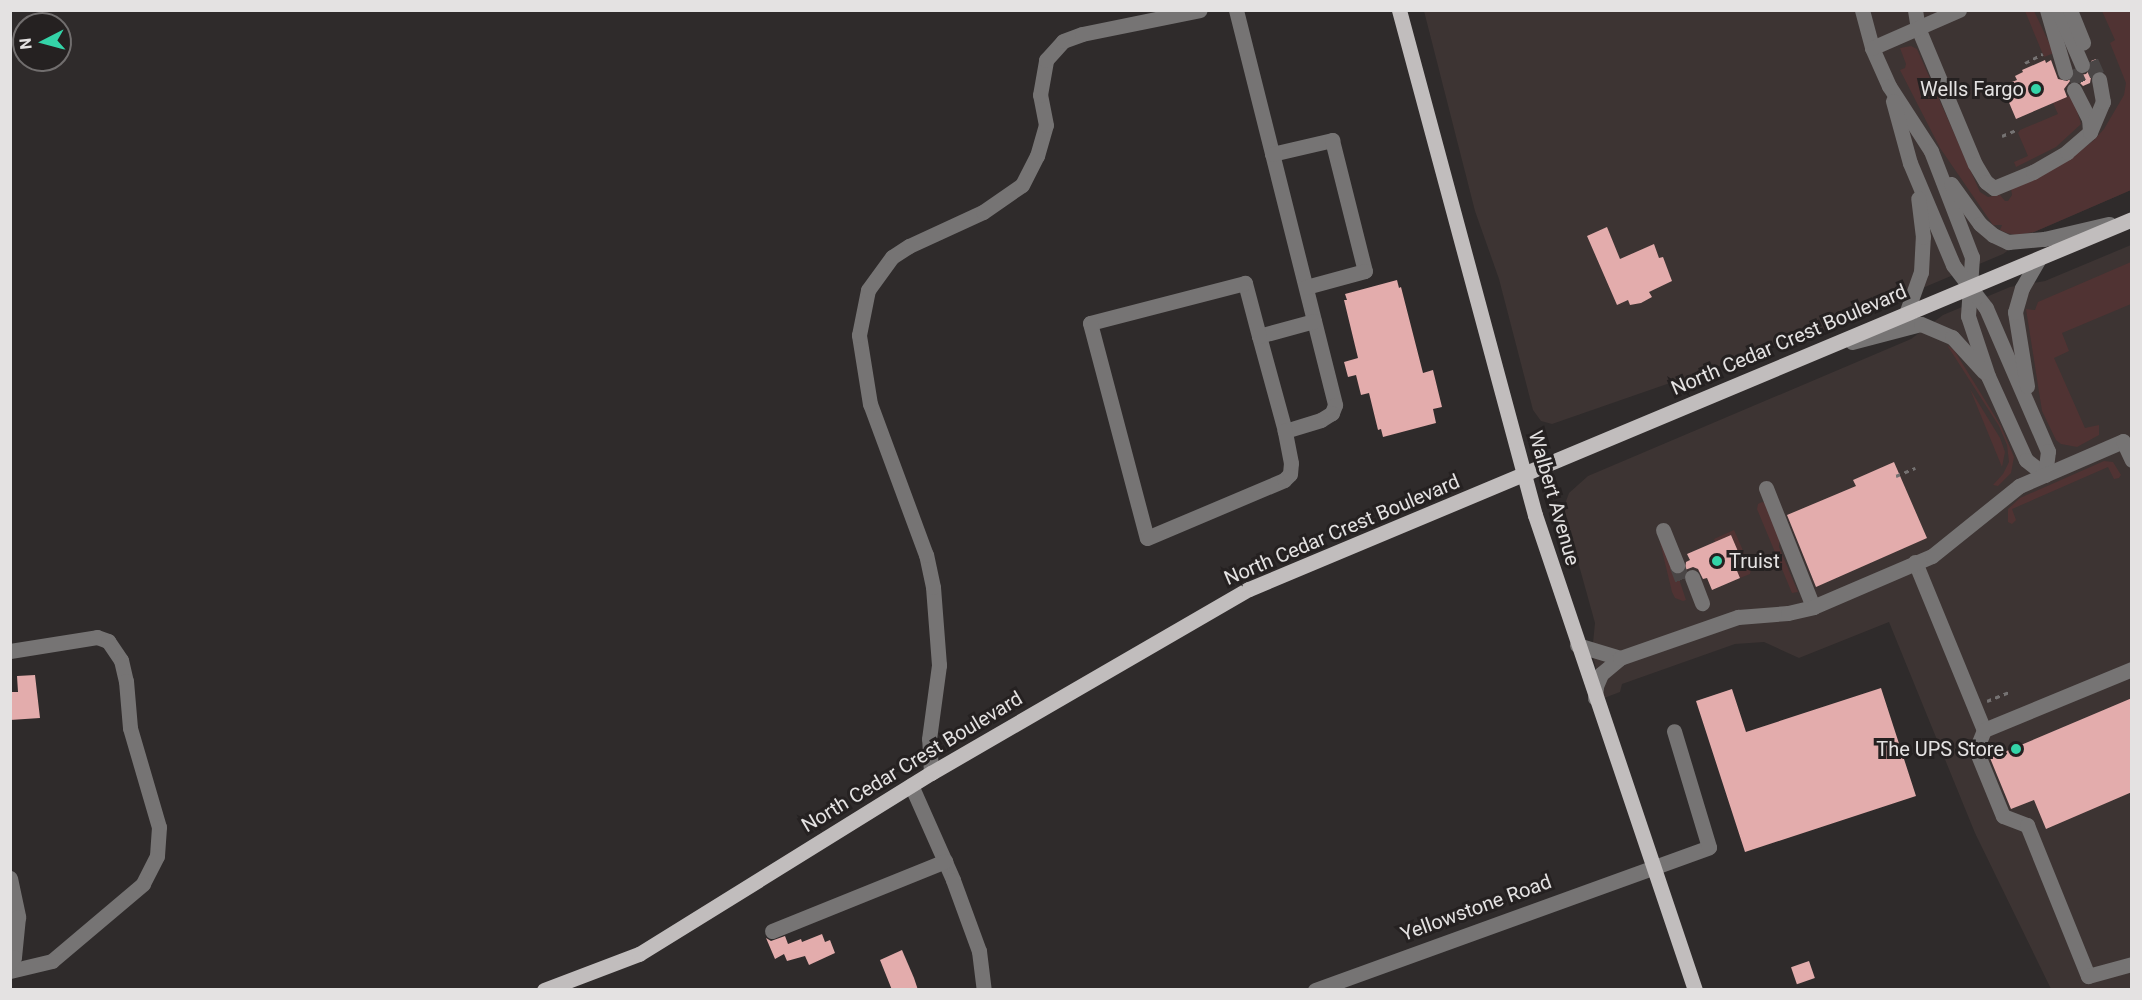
<!DOCTYPE html>
<html>
<head>
<meta charset="utf-8">
<style>
	body { margin:0 }
	#map { position:relative; width:2142px; height:1000px; overflow:hidden; background:#2f2b2b; font-family:Roboto,sans-serif }
	div>[style] { position:absolute }
	.built>* { inset:0; background:#3d3433 }
	.green>* { inset:0; background:#503333 }
	.building>* { inset:0; background:#e3acac; transform-origin:0 0 }
	.minor-tunnel>* { height:15px; margin-top:-7.5px; transform-origin:0; background:repeating-linear-gradient(90deg,#4a4646 0 15px,transparent 0 23px) }
	.path>* { height:3px; margin-top:-1.5px; transform-origin:0; background:repeating-linear-gradient(90deg,#757272 0 4.5px,transparent 0 9px) }
	.minor>* { height:15px; margin:-7.5px; padding:0 7.5px; transform-origin:7.5px; border-radius:7.5px; background:#767474 }
	.major>* { height:15px; margin:-7.5px; padding:0 7.5px; transform-origin:7.5px; border-radius:7.5px; background:#c1bdbd }
	.dots>* { width:16px; height:16px; translate:-50% -50%; box-sizing:border-box; border:3px solid #252121; border-radius:50% }
	span { translate:-50% -50%; white-space:nowrap; text-align:center; line-height:1.15; -webkit-text-stroke:6px #252121; paint-order:stroke }
	.poi-label { font-size:20px; color:#e4e2e2 }
	.right { translate:-100% -50%; text-align:right }
	.left { translate:0 -50%; text-align:left }
	.street-label { font-size:20px; color:#e4e2e2 }
	.frame { position:absolute; inset:0; border:12px solid #e4e2e2; pointer-events:none }
	.north { position:absolute; left:12px; top:12px; width:60px; height:60px; box-sizing:border-box; background:#252121; border:2px solid #716e6e; border-radius:50%; rotate:264deg; font-size:16px; font-weight:700; line-height:24px; text-align:center; color:#e4e2e2 }
	.north::after { content:''; display:block; margin:auto; width:21px; height:27px; background:#34d4a8; clip-path:polygon(50% 0,100% 100%,50% 72%,0 100%) }
</style>
</head>
<body>
<div id="map">
	<div class="built">
		<i style="clip-path:polygon(1424px 11px,2131px 11px,2131px 190px,2034px 232px,2003px 254px,1828px 328px,1552px 424px,1541px 421px,1533px 410px,1499px 279px,1475px 211px)"></i>
		<i style="clip-path:polygon(2131px 245px,2131px 989px,2051px 989px,1975px 833px,1889px 622px,1799px 658px,1764px 642px,1735px 644px,1622px 684px,1620px 692px,1604px 698px,1592px 653px,1595px 623px,1565px 515px,1565px 504px,1569px 493px,1588px 476px,1911px 339px,1943px 315px,2010px 287px,2045px 281px)"></i>
	</div>
	<div class="green">
		<i style="clip-path:polygon(2025px 11px,2034px 11px,2054px 53px,2044px 57px)"></i>
		<i style="clip-path:polygon(2102px 11px,2131px 11px,2131px 190px,2034px 232px,2015px 235px,2007px 233px,2000px 230px,2002px 225px,1993px 225px,1940px 148px,1900px 70px,1905px 68px,1906px 64px,1900px 48px,1911px 46px,1917px 49px,1980px 192px,1988px 197px,2000px 195px,2005px 201px,2008px 201px,2012px 195px,2011px 188px,2074px 156px,2094px 140px,2104px 129px,2124px 95px,2126px 83px,2110px 43px,2115px 40px)"></i>
		<i style="clip-path:polygon(2072px 95px,2081px 124px,2056px 147px,2016px 167px,2014px 162px,2028px 156px,2018px 133px,2020px 130px,2058px 114px,2053px 103px)"></i>
		<i style="clip-path:polygon(2131px 262px,2131px 304px,2062px 333px,2069px 351px,2054px 358px,2085px 428px,2099px 425px,2099px 435px,2077px 447px,2061px 444px,2056px 440px,2042px 411px,2026px 309px,2035px 310px,2038px 302px)"></i>
		<i style="clip-path:polygon(1947px 345px,1954px 350px,2001px 426px,2014px 457px,2011px 473px,1998px 486px,1993px 485px,2003px 474px,2009px 462px,2007px 445px,1999px 426px)"></i>
		<i style="clip-path:polygon(1970px 389px,2000px 438px,2005px 452px,2002px 467px)"></i>
		<i style="clip-path:polygon(2104px 461px,2113px 462px,2121px 475px,2119px 478px,2114px 479px,2108px 467px,2012px 509px,2016px 520px,2012px 524px,2008px 522px,2008px 509px,2020px 498px)"></i>
		<i style="clip-path:polygon(1762px 502px,1766px 503px,1780px 532px,1779px 547px,1798px 592px,1792px 593px,1757px 509px,1758px 504px)"></i>
		<i style="clip-path:polygon(1734px 530px,1751px 569px,1750px 574px,1740px 578px,1735px 566px,1743px 563px,1731px 535px,1715px 542px,1714px 539px)"></i>
		<i style="clip-path:polygon(1660px 542px,1663px 543px,1680px 582px,1686px 600px,1683px 601px,1675px 598px,1672px 592px)"></i>
	</div>
	<div class="building">
		<i style="clip-path:polygon(2096px 59px,2100px 70px,2092px 72px,2090px 83px,2083px 86px,2079px 82px,2070px 81px,2064px 89px,2067px 97px,2016px 119px,2002px 86px,2017px 80px,2015px 76px,2023px 72px,2022px 70px,2045px 60px,2046px 63px,2051px 60px,2058px 79px,2067px 81px,2072px 78px,2074px 71px,2080px 75px,2086px 74px,2092px 67px,2091px 61px)"></i>
		<i style="clip-path:polygon(1607px 227px,1620px 259px,1654px 244px,1659px 258px,1663px 257px,1672px 281px,1649px 292px,1652px 297px,1641px 303px,1630px 305px,1628px 300px,1617px 305px,1587px 236px)"></i>
		<i style="clip-path:polygon(1397px 280px,1399px 288px,1401px 287px,1423px 373px,1433px 370px,1442px 407px,1433px 409px,1436px 423px,1383px 437px,1381px 429px,1378px 430px,1369px 393px,1361px 395px,1356px 375px,1348px 377px,1344px 362px,1358px 358px,1344px 300px,1347px 300px,1345px 294px)"></i>
		<i style="clip-path:polygon(1894px 462px,1927px 538px,1816px 587px,1787px 515px,1856px 486px,1853px 480px)"></i>
		<i style="clip-path:polygon(1731px 535px,1743px 563px,1735px 566px,1740px 578px,1712px 590px,1707px 578px,1703px 579px,1698px 569px,1693px 567px,1685px 570px,1686px 562px,1690px 560px,1687px 554px)"></i>
		<i style="clip-path:polygon(35px 675px,40px 718px,10px 720px,10px 692px,18px 692px,17px 676px)"></i>
		<i style="clip-path:polygon(1881px 688px,1916px 796px,1745px 852px,1696px 701px,1732px 689px,1746px 732px)"></i>
		<i style="clip-path:polygon(2132px 698px,2132px 792px,2046px 829px,2034px 800px,2011px 809px,1990px 758px)"></i>
		<i style="clip-path:polygon(822px 934px,825px 942px,830px 940px,835px 953px,809px 965px,805px 956px,787px 961px,784px 954px,775px 959px,766px 938px,771px 941px,785px 936px,788px 944px,801px 939px,802px 942px)"></i>
		<i style="clip-path:polygon(902px 950px,914px 978px,918px 990px,892px 990px,880px 960px)"></i>
		<i style="left:1809px;top:961px;width:18px;height:19px;rotate:71deg"></i>
	</div>
	<div class="minor-tunnel">
		<i style="left:2091px;top:61px;width:20px;rotate:66deg"></i>
		<i style="left:2073px;top:69px;width:20px;rotate:66deg"></i>
		<i style="left:1677px;top:565px;width:17px;rotate:69deg"></i>
	</div>
	<div class="path">
		<i style="left:2025px;top:63px;width:20px;rotate:-27deg"></i>
		<i style="left:2002px;top:136px;width:15px;rotate:-23deg"></i>
		<i style="left:1896px;top:476px;width:21px;rotate:-23deg"></i>
		<i style="left:1987px;top:701px;width:24px;rotate:-22deg"></i>
	</div>
	<div class="minor">
		<i style="left:1236px;top:10px;width:407px;rotate:75.9deg"></i>
		<i style="left:1335px;top:405px;width:9px;rotate:111deg"></i>
		<i style="left:1332px;top:413px;width:13px;rotate:148deg"></i>
		<i style="left:1321px;top:420px;width:38px;rotate:163deg"></i>
		<i style="left:1285px;top:431px;width:98px;rotate:-105.3deg"></i>
		<i style="left:1259px;top:336px;width:57px;rotate:-15.3deg"></i>
		<i style="left:1862px;top:10px;width:39px;rotate:75deg"></i>
		<i style="left:1872px;top:48px;width:42px;rotate:65.9deg"></i>
		<i style="left:1889px;top:86px;width:77px;rotate:57.1deg"></i>
		<i style="left:1931px;top:151px;width:114px;rotate:68.9deg"></i>
		<i style="left:1972px;top:257px;width:59px;rotate:93.9deg"></i>
		<i style="left:1968px;top:316px;width:63px;rotate:71.6deg"></i>
		<i style="left:1988px;top:376px;width:92px;rotate:65.7deg"></i>
		<i style="left:2026px;top:460px;width:24px;rotate:38deg"></i>
		<i style="left:1915px;top:10px;width:18px;rotate:81deg"></i>
		<i style="left:1918px;top:28px;width:147px;rotate:67.3deg"></i>
		<i style="left:1975px;top:164px;width:21px;rotate:59deg"></i>
		<i style="left:1986px;top:182px;width:10px;rotate:37deg"></i>
		<i style="left:1994px;top:188px;width:42px;rotate:-22.3deg"></i>
		<i style="left:2033px;top:172px;width:39px;rotate:-30deg"></i>
		<i style="left:2067px;top:152px;width:30px;rotate:-41deg"></i>
		<i style="left:2090px;top:132px;width:13px;rotate:-94deg"></i>
		<i style="left:2089px;top:119px;width:33px;rotate:-117deg"></i>
		<i style="left:2047px;top:10px;width:65px;rotate:73.8deg"></i>
		<i style="left:2058px;top:10px;width:60px;rotate:66.4deg"></i>
		<i style="left:2070px;top:10px;width:35px;rotate:68deg"></i>
		<i style="left:1872px;top:48px;width:95px;rotate:-23.6deg"></i>
		<i style="left:1893px;top:101px;width:64px;rotate:74.7deg"></i>
		<i style="left:1910px;top:163px;width:111px;rotate:67.1deg"></i>
		<i style="left:1953px;top:265px;width:54px;rotate:52.5deg"></i>
		<i style="left:1986px;top:308px;width:156px;rotate:66.6deg"></i>
		<i style="left:2048px;top:451px;width:24px;rotate:97deg"></i>
		<i style="left:2090px;top:132px;width:33px;rotate:-67deg"></i>
		<i style="left:2103px;top:102px;width:23px;rotate:-100deg"></i>
		<i style="left:1272px;top:154px;width:62px;rotate:-13.1deg"></i>
		<i style="left:1332px;top:140px;width:135px;rotate:75.9deg"></i>
		<i style="left:1365px;top:271px;width:61px;rotate:164.8deg"></i>
		<i style="left:1951px;top:184px;width:49px;rotate:54.1deg"></i>
		<i style="left:1980px;top:224px;width:17px;rotate:40deg"></i>
		<i style="left:1993px;top:235px;width:17px;rotate:25deg"></i>
		<i style="left:2008px;top:242px;width:36px;rotate:-5deg"></i>
		<i style="left:2044px;top:239px;width:67px;rotate:-13deg"></i>
		<i style="left:1907px;top:311px;width:41px;rotate:-70.3deg"></i>
		<i style="left:1921px;top:272px;width:35px;rotate:-87deg"></i>
		<i style="left:1923px;top:237px;width:39px;rotate:-97deg"></i>
		<i style="left:1259px;top:336px;width:55px;rotate:-104.8deg"></i>
		<i style="left:1245px;top:283px;width:160px;rotate:165.5deg"></i>
		<i style="left:1090px;top:323px;width:222px;rotate:75.2deg"></i>
		<i style="left:1147px;top:538px;width:149px;rotate:-22.9deg"></i>
		<i style="left:1284px;top:480px;width:8px;rotate:-45deg"></i>
		<i style="left:1290px;top:474px;width:11px;rotate:-85deg"></i>
		<i style="left:1291px;top:463px;width:33px;rotate:-101deg"></i>
		<i style="left:1852px;top:342px;width:71px;rotate:-14.6deg"></i>
		<i style="left:1921px;top:324px;width:34px;rotate:23deg"></i>
		<i style="left:1952px;top:337px;width:47px;rotate:47.6deg"></i>
		<i style="left:2027px;top:386px;width:75px;rotate:-99.2deg"></i>
		<i style="left:2015px;top:312px;width:25px;rotate:-74deg"></i>
		<i style="left:2022px;top:288px;width:34px;rotate:-60deg"></i>
		<i style="left:1766px;top:488px;width:128px;rotate:68.4deg"></i>
		<i style="left:1663px;top:530px;width:38px;rotate:68deg"></i>
		<i style="left:1915px;top:562px;width:182px;rotate:67.7deg"></i>
		<i style="left:1984px;top:730px;width:22px;rotate:112deg"></i>
		<i style="left:1976px;top:750px;width:71px;rotate:67.8deg"></i>
		<i style="left:2003px;top:816px;width:26px;rotate:21deg"></i>
		<i style="left:2027px;top:825px;width:163px;rotate:68deg"></i>
		<i style="left:2088px;top:976px;width:46px;rotate:-15.3deg"></i>
		<i style="left:1692px;top:577px;width:28px;rotate:69deg"></i>
		<i style="left:1577px;top:645px;width:45px;rotate:16.8deg"></i>
		<i style="left:10px;top:651px;width:88px;rotate:-9.1deg"></i>
		<i style="left:97px;top:637px;width:12px;rotate:20deg"></i>
		<i style="left:108px;top:641px;width:23px;rotate:56deg"></i>
		<i style="left:121px;top:660px;width:22px;rotate:77deg"></i>
		<i style="left:126px;top:681px;width:47px;rotate:85.1deg"></i>
		<i style="left:130px;top:728px;width:103px;rotate:73.7deg"></i>
		<i style="left:159px;top:827px;width:29px;rotate:94deg"></i>
		<i style="left:157px;top:856px;width:31px;rotate:117deg"></i>
		<i style="left:143px;top:884px;width:119px;rotate:139.8deg"></i>
		<i style="left:52px;top:961px;width:43px;rotate:166.6deg"></i>
		<i style="left:1595px;top:698px;width:12px;rotate:-85deg"></i>
		<i style="left:1596px;top:686px;width:13px;rotate:-67deg"></i>
		<i style="left:1601px;top:674px;width:25px;rotate:-40deg"></i>
		<i style="left:1620px;top:658px;width:125px;rotate:-19.2deg"></i>
		<i style="left:1738px;top:617px;width:50px;rotate:-4.6deg"></i>
		<i style="left:1788px;top:613px;width:26px;rotate:-13deg"></i>
		<i style="left:1813px;top:607px;width:129px;rotate:-23.2deg"></i>
		<i style="left:1932px;top:556px;width:112px;rotate:-38.8deg"></i>
		<i style="left:2019px;top:486px;width:113px;rotate:-23.4deg"></i>
		<i style="left:2123px;top:441px;width:21px;rotate:65deg"></i>
		<i style="left:1984px;top:730px;width:160px;rotate:-22.4deg"></i>
		<i style="left:931px;top:773px;width:34px;rotate:-93deg"></i>
		<i style="left:929px;top:739px;width:75px;rotate:-82.3deg"></i>
		<i style="left:939px;top:665px;width:78px;rotate:-94.4deg"></i>
		<i style="left:933px;top:587px;width:33px;rotate:-102deg"></i>
		<i style="left:926px;top:555px;width:161px;rotate:-110.3deg"></i>
		<i style="left:870px;top:404px;width:70px;rotate:-99.1deg"></i>
		<i style="left:859px;top:335px;width:46px;rotate:-78.7deg"></i>
		<i style="left:868px;top:290px;width:41px;rotate:-54deg"></i>
		<i style="left:892px;top:257px;width:20px;rotate:-33deg"></i>
		<i style="left:909px;top:246px;width:81px;rotate:-24.7deg"></i>
		<i style="left:983px;top:212px;width:47px;rotate:-34.7deg"></i>
		<i style="left:1022px;top:185px;width:33px;rotate:-63deg"></i>
		<i style="left:1037px;top:156px;width:32px;rotate:-74deg"></i>
		<i style="left:1046px;top:125px;width:31px;rotate:-101deg"></i>
		<i style="left:1040px;top:95px;width:36px;rotate:-80deg"></i>
		<i style="left:1046px;top:60px;width:25px;rotate:-48deg"></i>
		<i style="left:1063px;top:41px;width:20px;rotate:-20deg"></i>
		<i style="left:1082px;top:34px;width:120px;rotate:-11.5deg"></i>
		<i style="left:911px;top:785px;width:104px;rotate:66.1deg"></i>
		<i style="left:953px;top:880px;width:76px;rotate:69.9deg"></i>
		<i style="left:979px;top:951px;width:39px;rotate:83deg"></i>
		<i style="left:10px;top:878px;width:40px;rotate:78deg"></i>
		<i style="left:18px;top:917px;width:40px;rotate:95.7deg"></i>
		<i style="left:14px;top:957px;width:6px;rotate:129deg"></i>
		<i style="left:772px;top:931px;width:187px;rotate:-22deg"></i>
		<i style="left:1315px;top:990px;width:419px;rotate:-19.9deg"></i>
		<i style="left:1709px;top:847px;width:121px;rotate:-106.8deg"></i>
	</div>
	<div class="major">
		<i style="left:1399px;top:10px;width:523px;rotate:74.93deg"></i>
		<i style="left:1535px;top:515px;width:501px;rotate:71.38deg"></i>
		<i style="left:544px;top:990px;width:102px;rotate:-20.8deg"></i>
		<i style="left:639px;top:954px;width:344px;rotate:-31.8deg"></i>
		<i style="left:931px;top:773px;width:367px;rotate:-30.1deg"></i>
		<i style="left:1249px;top:589px;width:957px;rotate:-22.73deg"></i>
	</div>
	<div class="dots">
		<i style="left:2036px;top:89px;background:#34d4a8"></i>
		<i style="left:1717px;top:561px;background:#34d4a8"></i>
		<i style="left:2016px;top:749px;background:#34d4a8"></i>
	</div>
	<div class="poi-label">
		<span class="right" style="left:2024px;top:89px">Wells Fargo</span>
		<span class="left" style="left:1729px;top:561px">Truist</span>
		<span class="right" style="left:2004px;top:749px">The UPS Store</span>
	</div>
	<div class="street-label">
		<span style="left:1789px;top:340px;rotate:-23deg">North Cedar Crest Boulevard</span>
		<span style="left:1554px;top:498px;rotate:74deg">Walbert Avenue</span>
		<span style="left:1342px;top:530px;rotate:-23deg">North Cedar Crest Boulevard</span>
		<span style="left:912px;top:762px;rotate:-31deg">North Cedar Crest Boulevard</span>
		<span style="left:1476px;top:908px;rotate:-20deg">Yellowstone Road</span>
	</div>
	<div class="frame"></div>
	<div class="north">N</div>
</div>
</body>
</html>
